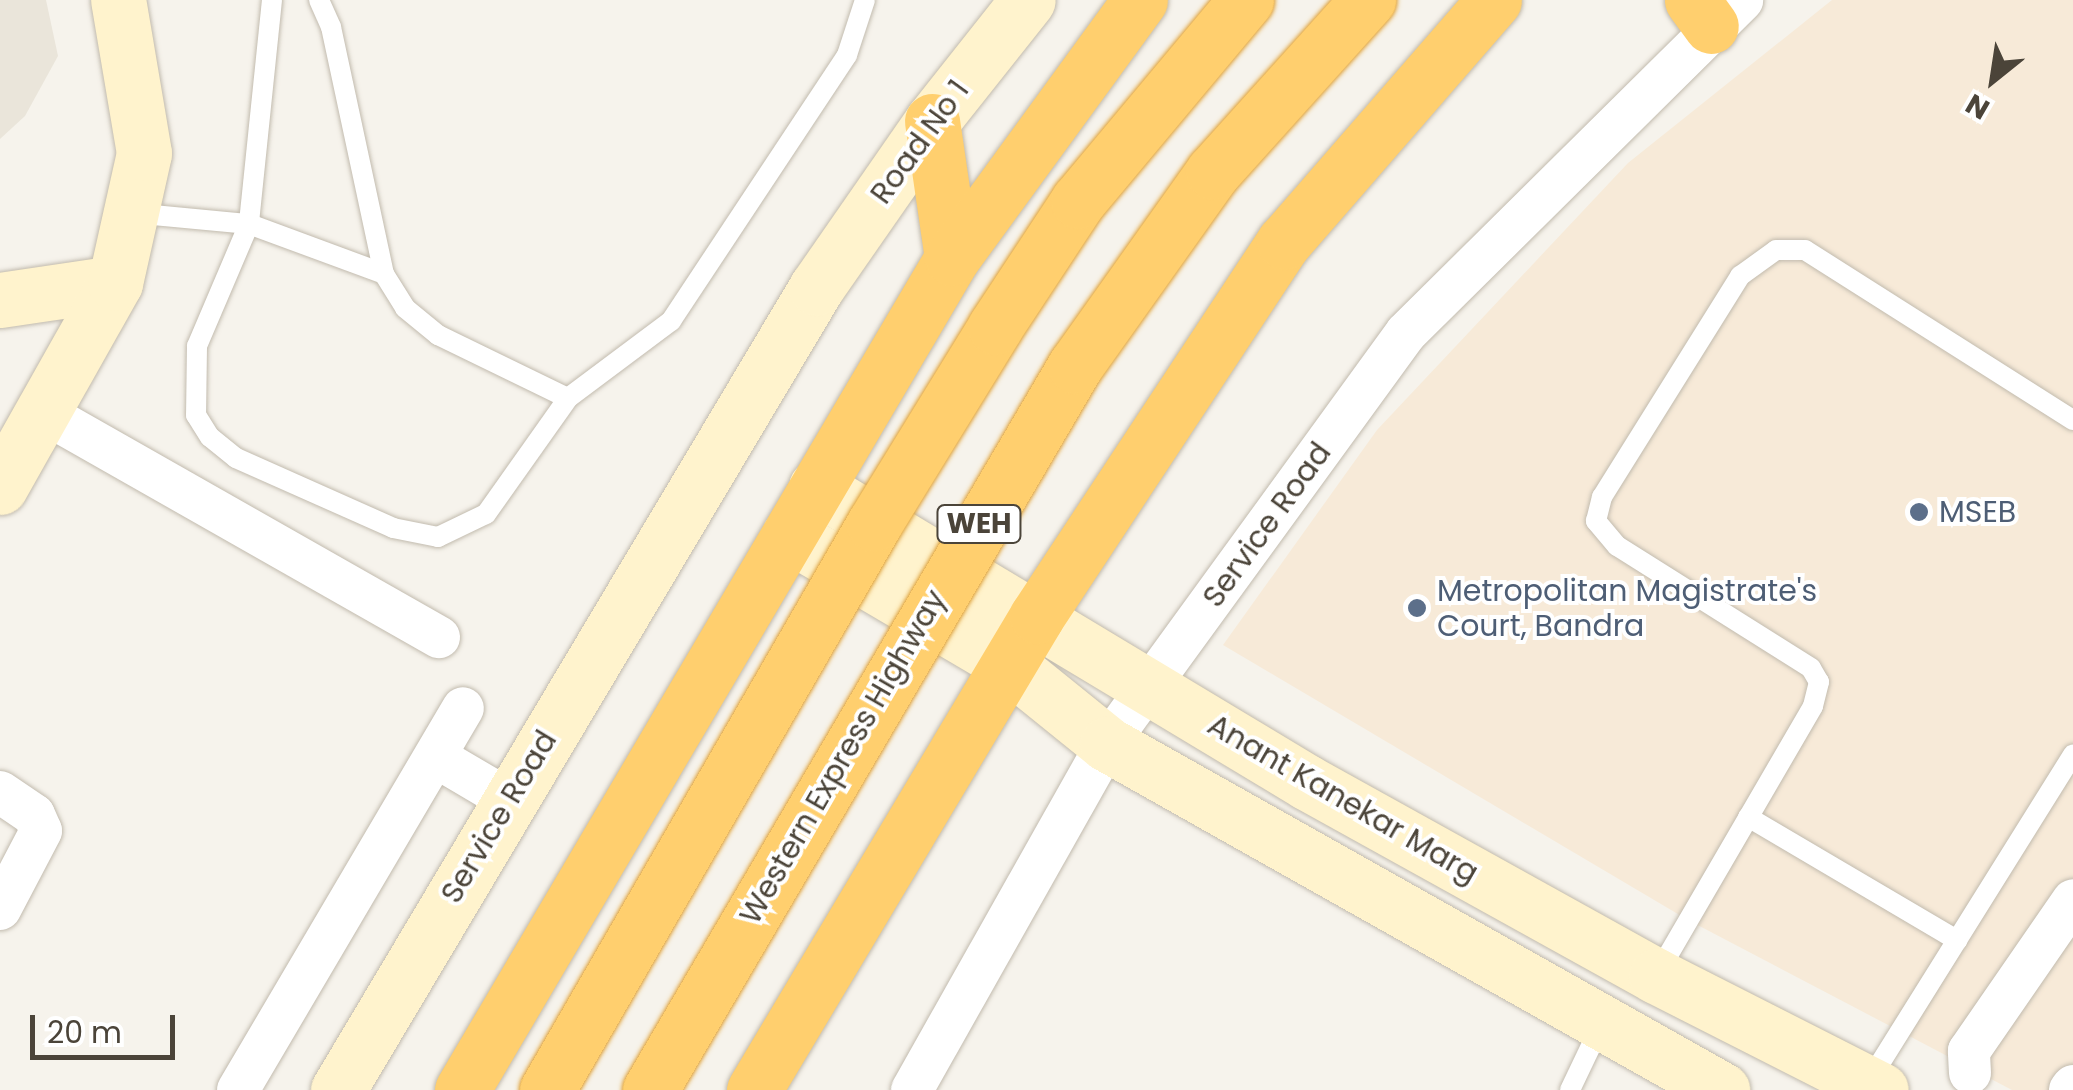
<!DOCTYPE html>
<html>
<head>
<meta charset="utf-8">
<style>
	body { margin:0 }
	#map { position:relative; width:2073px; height:1090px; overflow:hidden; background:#f6f3ec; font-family:Poppins,sans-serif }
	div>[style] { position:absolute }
	.residential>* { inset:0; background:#eae5da }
	.commercial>* { inset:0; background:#f7ead8 }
	.roads { filter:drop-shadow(0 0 2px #c2bbae) drop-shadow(0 0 2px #c2bbae) }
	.lane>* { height:20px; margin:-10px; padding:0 10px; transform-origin:10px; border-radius:10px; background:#fff }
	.street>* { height:42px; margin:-21px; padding:0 21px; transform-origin:21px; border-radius:21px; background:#fff }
	.secondary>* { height:55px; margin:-27.5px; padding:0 27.5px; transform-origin:27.5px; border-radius:27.5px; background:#fff3cd }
	.highway>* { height:55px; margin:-27.5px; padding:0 27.5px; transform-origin:27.5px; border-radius:27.5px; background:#ffcf6e }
	.bridges { filter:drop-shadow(0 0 2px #e0a43c) drop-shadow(0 0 2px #e0a43c) }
	.highway-bridge>* { height:55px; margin:-27.5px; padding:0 27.5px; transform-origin:27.5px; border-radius:27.5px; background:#ffcf6e }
	.dots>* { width:28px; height:28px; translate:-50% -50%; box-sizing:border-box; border:5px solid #fff; border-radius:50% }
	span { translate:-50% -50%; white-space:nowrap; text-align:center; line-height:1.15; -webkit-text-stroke:8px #fff; paint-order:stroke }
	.shield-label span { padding:2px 8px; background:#fff; border:2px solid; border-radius:8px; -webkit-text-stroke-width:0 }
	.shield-label { font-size:28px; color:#4b4439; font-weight:700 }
	.street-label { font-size:30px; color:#4b4439 }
	.service-label { font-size:30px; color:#4e5e75 }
	.left { translate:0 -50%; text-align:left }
	.north { position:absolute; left:1943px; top:30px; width:100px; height:100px; -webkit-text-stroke:8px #fff; paint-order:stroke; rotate:210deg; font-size:28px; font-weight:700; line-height:40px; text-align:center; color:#4b4439 }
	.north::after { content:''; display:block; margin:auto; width:35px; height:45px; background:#4b4439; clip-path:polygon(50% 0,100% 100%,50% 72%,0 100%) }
	.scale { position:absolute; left:30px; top:1015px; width:145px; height:45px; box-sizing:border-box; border:5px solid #4b4439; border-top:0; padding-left:12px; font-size:30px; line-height:35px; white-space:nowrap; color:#4b4439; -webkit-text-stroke:8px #fff; paint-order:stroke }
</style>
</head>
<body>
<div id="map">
	<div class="residential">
		<i style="clip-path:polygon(0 0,46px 0,58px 56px,25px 116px,0 139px)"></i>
	</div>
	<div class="commercial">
		<i style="clip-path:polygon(1832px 0,2073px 0,2073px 1090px,2012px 1090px,1688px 920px,1223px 645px,1377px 430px,1628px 163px)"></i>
	</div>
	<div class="roads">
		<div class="lane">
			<i style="left:272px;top:0;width:225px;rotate:95.9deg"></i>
			<i style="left:249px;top:224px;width:144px;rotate:20.3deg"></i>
			<i style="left:319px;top:0;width:30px;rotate:66deg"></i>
			<i style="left:331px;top:27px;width:253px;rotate:77.9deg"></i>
			<i style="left:384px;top:274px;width:40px;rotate:58deg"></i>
			<i style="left:405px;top:308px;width:43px;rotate:39.3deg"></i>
			<i style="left:438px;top:335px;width:144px;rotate:25.9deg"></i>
			<i style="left:132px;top:213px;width:118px;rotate:5.4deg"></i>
			<i style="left:249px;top:224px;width:133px;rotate:113.1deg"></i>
			<i style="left:197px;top:346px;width:69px;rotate:90.8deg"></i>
			<i style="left:196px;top:415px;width:26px;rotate:58deg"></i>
			<i style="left:210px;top:437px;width:33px;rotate:39deg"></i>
			<i style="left:236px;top:458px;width:172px;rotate:24deg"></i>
			<i style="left:393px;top:528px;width:46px;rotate:11.3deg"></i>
			<i style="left:438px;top:537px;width:53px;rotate:-25.6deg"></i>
			<i style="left:486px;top:514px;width:142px;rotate:-54.7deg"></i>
			<i style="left:568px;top:398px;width:129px;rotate:-36.8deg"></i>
			<i style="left:671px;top:321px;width:319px;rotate:-56.5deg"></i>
			<i style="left:847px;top:55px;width:58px;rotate:-71.9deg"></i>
			<i style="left:1748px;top:817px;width:243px;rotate:30.5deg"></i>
			<i style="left:1656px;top:976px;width:312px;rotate:-59.8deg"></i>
			<i style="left:1813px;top:706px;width:25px;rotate:-76deg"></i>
			<i style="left:1819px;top:682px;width:16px;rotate:-120deg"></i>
			<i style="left:1811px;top:668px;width:229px;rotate:-147.8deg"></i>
			<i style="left:1617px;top:546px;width:33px;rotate:-130deg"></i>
			<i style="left:1596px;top:521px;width:25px;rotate:-76deg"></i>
			<i style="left:1602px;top:497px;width:261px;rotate:-58deg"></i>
			<i style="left:1740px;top:276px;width:44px;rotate:-35.8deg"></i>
			<i style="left:1776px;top:250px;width:29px"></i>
			<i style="left:1805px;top:250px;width:317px;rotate:32.4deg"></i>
			<i style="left:1869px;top:1081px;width:385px;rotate:-58deg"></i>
			<i style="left:1570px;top:1090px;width:70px;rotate:-64.5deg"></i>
		</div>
		<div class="street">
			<i style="left:46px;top:414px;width:452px;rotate:29.6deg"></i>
			<i style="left:436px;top:757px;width:85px;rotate:30.5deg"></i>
			<i style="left:0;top:792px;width:41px;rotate:34.1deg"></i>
			<i style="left:34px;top:815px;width:17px;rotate:66deg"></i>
			<i style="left:41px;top:831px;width:88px;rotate:117.7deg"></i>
			<i style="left:1970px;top:1073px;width:22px;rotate:-93deg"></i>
			<i style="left:1969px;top:1051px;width:183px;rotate:-55.4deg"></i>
			<i style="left:238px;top:1090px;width:443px;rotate:-59.5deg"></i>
			<i style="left:912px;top:1090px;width:397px;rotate:-60.6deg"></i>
			<i style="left:1107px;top:744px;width:508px;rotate:-53.96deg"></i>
			<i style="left:1406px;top:333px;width:473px;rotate:-44.7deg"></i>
			<i style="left:2070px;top:1090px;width:5px;rotate:-53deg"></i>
		</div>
		<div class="secondary">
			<i style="left:0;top:300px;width:116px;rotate:-8.4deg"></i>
			<i style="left:0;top:487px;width:234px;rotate:-60.6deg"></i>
			<i style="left:115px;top:283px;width:133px;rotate:-77.4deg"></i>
			<i style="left:144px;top:153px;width:155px;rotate:-99.6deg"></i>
			<i style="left:816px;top:487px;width:574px;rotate:31.03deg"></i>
			<i style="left:1308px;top:783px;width:398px;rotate:29deg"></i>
			<i style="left:1656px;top:976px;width:252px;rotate:26.9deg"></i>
			<i style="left:789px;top:535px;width:254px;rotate:30.5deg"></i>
			<i style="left:1008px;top:664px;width:127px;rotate:38.9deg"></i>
			<i style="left:1107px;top:744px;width:706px;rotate:29.36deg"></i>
			<i style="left:338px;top:1090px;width:934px;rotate:-59.2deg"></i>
			<i style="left:816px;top:288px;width:203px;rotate:-55.2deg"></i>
			<i style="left:932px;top:121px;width:154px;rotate:-51.6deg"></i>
		</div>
		<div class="highway">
			<i style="left:1692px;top:0;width:32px;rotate:54deg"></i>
			<i style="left:932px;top:121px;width:138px;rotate:81.7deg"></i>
			<i style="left:462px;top:1090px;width:966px;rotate:-59.5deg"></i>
			<i style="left:952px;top:258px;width:319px;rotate:-53.9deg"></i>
			<i style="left:754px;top:1090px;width:552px;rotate:-59.16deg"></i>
			<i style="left:1037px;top:616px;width:448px;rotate:-56.6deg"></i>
			<i style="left:1284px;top:242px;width:320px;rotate:-49deg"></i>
		</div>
	</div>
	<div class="bridges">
		<div class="highway-bridge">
			<i style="left:547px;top:1090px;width:654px;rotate:-59.98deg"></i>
			<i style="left:874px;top:524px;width:231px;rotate:-58.4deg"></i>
			<i style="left:995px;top:327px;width:151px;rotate:-56.6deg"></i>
			<i style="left:1078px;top:201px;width:262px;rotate:-50.1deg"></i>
			<i style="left:650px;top:1090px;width:840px;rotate:-59.59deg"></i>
			<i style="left:1075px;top:366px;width:238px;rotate:-54.6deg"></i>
			<i style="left:1213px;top:172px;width:232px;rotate:-48deg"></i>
		</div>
	</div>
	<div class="dots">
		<i style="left:1919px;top:512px;background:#5c6f8a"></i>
		<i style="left:1417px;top:608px;background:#5c6f8a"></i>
	</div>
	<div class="shield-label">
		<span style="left:979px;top:524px">WEH</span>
	</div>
	<div class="street-label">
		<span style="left:920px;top:142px;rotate:-54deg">Road No 1</span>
		<span style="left:1267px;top:525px;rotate:-54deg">Service Road</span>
		<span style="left:843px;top:757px;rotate:-60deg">Western Express Highway</span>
		<span style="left:1343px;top:799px;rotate:30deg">Anant Kanekar Marg</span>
		<span style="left:499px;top:817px;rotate:-59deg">Service Road</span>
	</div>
	<div class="service-label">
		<span class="left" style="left:1939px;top:512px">MSEB</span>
		<span class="left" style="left:1437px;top:608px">Metropolitan Magistrate's<br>Court, Bandra</span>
	</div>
	<div class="north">N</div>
	<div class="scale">20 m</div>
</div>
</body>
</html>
